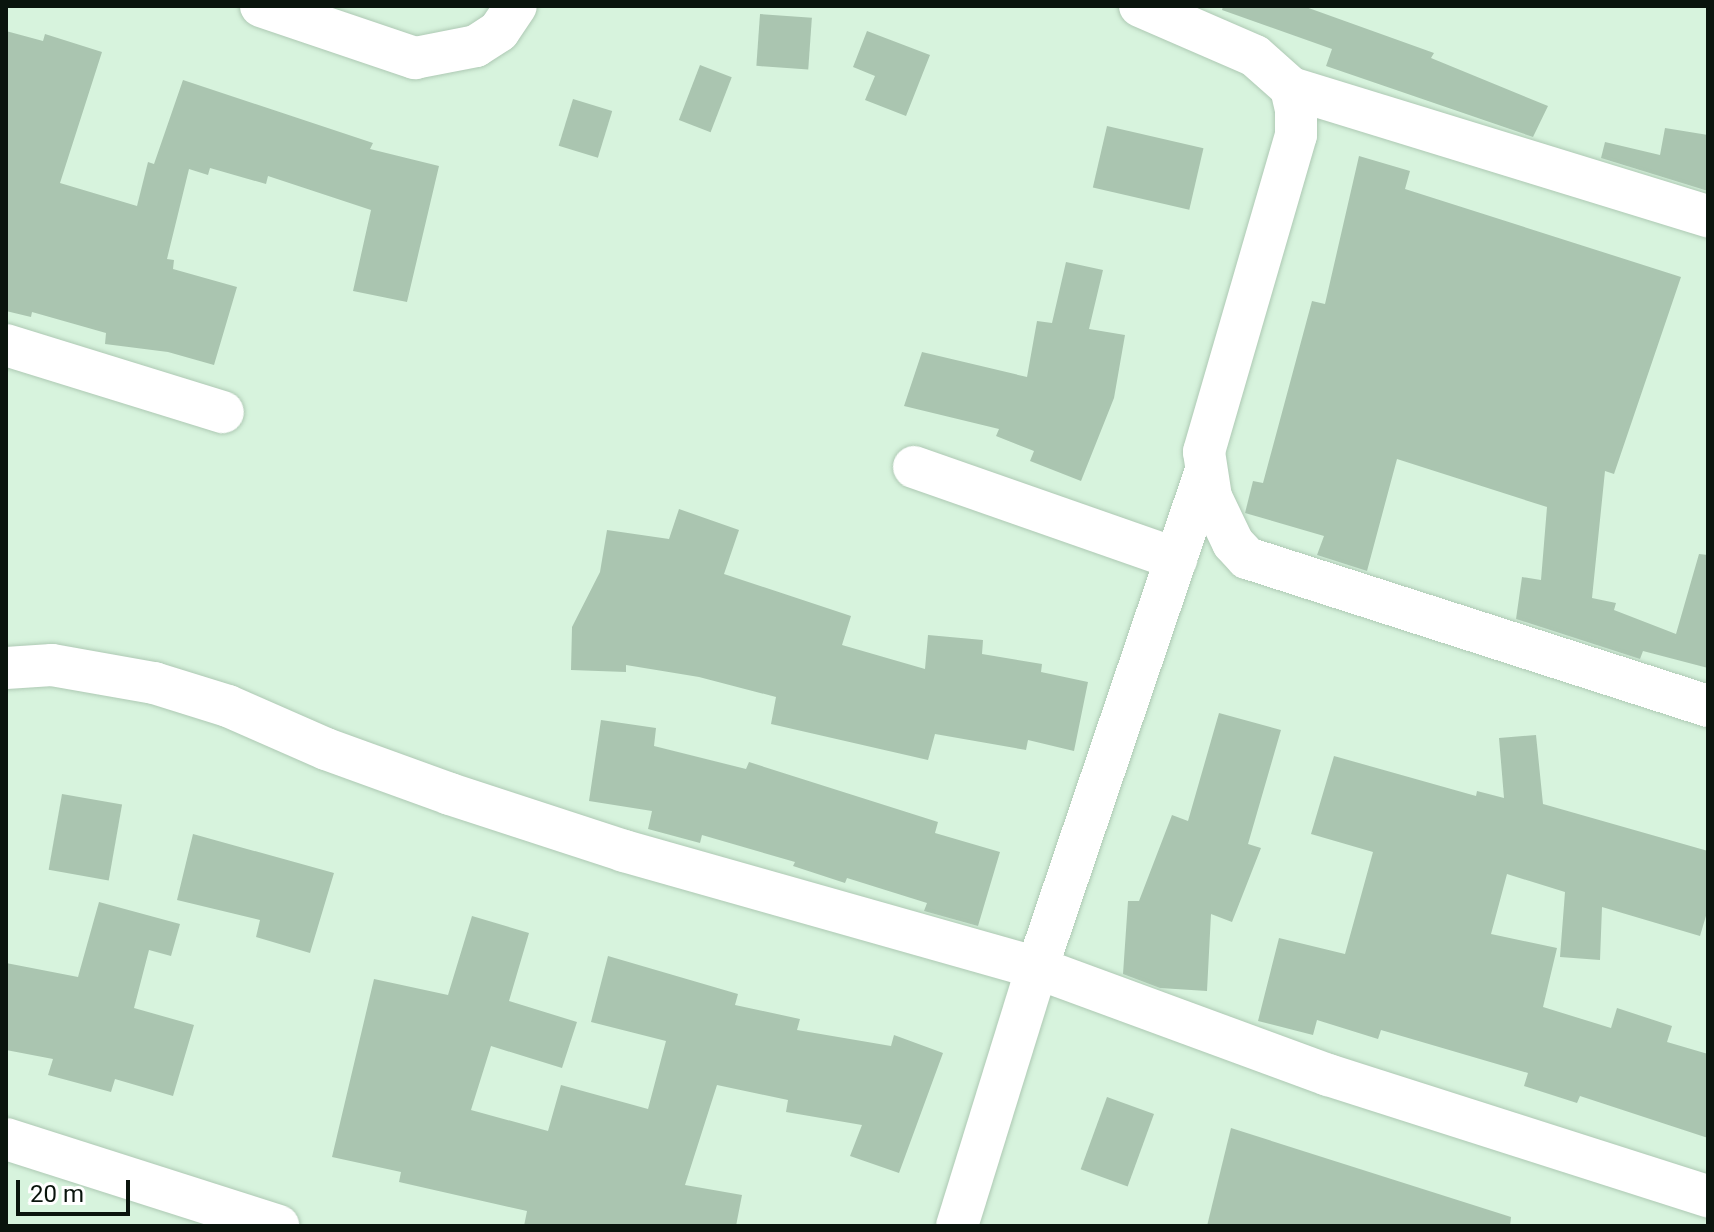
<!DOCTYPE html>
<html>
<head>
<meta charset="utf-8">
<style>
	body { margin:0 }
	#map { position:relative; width:1714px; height:1232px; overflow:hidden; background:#d7f3dd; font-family:Roboto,sans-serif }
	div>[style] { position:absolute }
	.building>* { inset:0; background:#aac5b0; transform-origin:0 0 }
	.roads { filter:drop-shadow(0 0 2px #aec9b4) drop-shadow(0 0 2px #aec9b4) }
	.street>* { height:42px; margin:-21px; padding:0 21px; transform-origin:21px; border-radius:21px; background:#fff }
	span { translate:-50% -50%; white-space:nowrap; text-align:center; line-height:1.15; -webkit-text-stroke:6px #fff; paint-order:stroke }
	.frame { position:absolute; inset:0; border:8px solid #0a140d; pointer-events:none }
	.scale { position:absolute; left:16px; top:1180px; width:114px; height:36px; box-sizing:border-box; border:4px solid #0a140d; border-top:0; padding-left:10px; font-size:24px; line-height:28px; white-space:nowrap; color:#0a140d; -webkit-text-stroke:6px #fff; paint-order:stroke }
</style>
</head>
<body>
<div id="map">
	<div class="building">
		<i style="clip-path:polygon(1223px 6px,1303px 6px,1434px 53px,1431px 58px,1548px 106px,1533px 137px,1326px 66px,1332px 49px,1222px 10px)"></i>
		<i style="left:760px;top:14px;width:52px;height:52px;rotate:4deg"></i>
		<i style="clip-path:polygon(6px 31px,43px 41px,45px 34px,102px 52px,60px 183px,137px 206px,148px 162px,154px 164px,183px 80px,373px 143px,370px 149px,439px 166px,407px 302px,353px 291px,371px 210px,268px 176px,266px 184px,210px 168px,208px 175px,189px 169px,167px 259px,174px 260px,173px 269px,237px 287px,214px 365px,168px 352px,105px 344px,106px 333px,32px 312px,31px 317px,6px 311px)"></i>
		<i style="clip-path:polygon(867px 31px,930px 55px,906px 116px,865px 100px,875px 76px,853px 67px)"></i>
		<i style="left:700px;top:65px;width:34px;height:59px;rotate:21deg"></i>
		<i style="left:573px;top:99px;width:41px;height:49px;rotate:17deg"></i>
		<i style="left:1107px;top:126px;width:99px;height:63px;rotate:13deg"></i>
		<i style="clip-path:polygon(1665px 128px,1708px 135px,1708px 191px,1601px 158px,1605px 142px,1660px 155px)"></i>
		<i style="clip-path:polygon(1359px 156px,1410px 171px,1405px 189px,1681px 277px,1614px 474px,1605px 471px,1592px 598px,1616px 603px,1614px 610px,1676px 634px,1699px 554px,1708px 555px,1708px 668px,1643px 651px,1640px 659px,1516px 619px,1522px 577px,1541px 580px,1547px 507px,1397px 459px,1367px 571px,1317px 555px,1324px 536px,1245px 513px,1253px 481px,1263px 483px,1312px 301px,1325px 304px)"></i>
		<i style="clip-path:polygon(1066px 262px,1103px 270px,1089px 329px,1125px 335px,1114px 398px,1081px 481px,1030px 461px,1034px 451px,996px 436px,999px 429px,904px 406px,922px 352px,1027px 377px,1037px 321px,1052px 323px)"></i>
		<i style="clip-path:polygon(679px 509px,739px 530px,724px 574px,851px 616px,842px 645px,925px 669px,928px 635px,983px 640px,982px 654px,1042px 664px,1041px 672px,1088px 682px,1074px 751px,1028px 740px,1026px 750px,935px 734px,928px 760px,771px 724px,776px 697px,699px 677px,626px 665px,626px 672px,571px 670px,572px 627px,600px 572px,607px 530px,669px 539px)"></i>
		<i style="clip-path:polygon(1219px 713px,1281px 730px,1248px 844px,1261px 848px,1232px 922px,1211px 914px,1207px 991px,1160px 988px,1123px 974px,1128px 901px,1139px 901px,1172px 815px,1188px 821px)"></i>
		<i style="clip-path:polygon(601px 720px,656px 728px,654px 746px,746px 769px,749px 762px,938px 822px,935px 833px,1000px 852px,978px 926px,924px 911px,927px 903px,847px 878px,845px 883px,793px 866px,795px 862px,702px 835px,700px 843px,648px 829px,652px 811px,589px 801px)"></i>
		<i style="clip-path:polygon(1536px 735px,1543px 804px,1708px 851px,1708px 909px,1700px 936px,1602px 907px,1600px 960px,1560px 957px,1565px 892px,1507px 874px,1491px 934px,1557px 948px,1543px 1007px,1611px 1028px,1617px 1008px,1672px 1026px,1667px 1042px,1708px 1054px,1708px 1138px,1580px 1096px,1577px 1103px,1524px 1086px,1528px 1073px,1381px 1030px,1378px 1039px,1317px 1020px,1313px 1035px,1258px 1021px,1279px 938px,1345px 954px,1373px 852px,1311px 834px,1334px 756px,1476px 796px,1477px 791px,1504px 798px,1499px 738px)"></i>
		<i style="left:62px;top:794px;width:61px;height:77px;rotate:10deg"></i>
		<i style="clip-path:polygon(193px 834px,334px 873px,310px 953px,256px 937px,260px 920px,177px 900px)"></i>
		<i style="clip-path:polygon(99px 902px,180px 924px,171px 956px,149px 950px,134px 1008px,194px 1025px,173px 1096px,115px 1079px,111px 1092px,48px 1075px,53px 1059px,6px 1050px,6px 963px,78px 977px)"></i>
		<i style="clip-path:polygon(472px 916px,529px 933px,509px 1001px,577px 1022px,562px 1068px,491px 1046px,471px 1110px,548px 1131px,561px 1085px,648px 1109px,666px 1041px,591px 1022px,608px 956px,738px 994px,735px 1005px,800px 1019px,797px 1030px,891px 1046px,894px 1035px,943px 1053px,899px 1173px,850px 1156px,862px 1125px,786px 1112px,788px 1100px,717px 1085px,685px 1185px,742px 1195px,736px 1226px,524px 1226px,527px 1211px,399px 1182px,401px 1172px,332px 1157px,374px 979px,448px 995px)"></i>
		<i style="left:1107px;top:1097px;width:50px;height:77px;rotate:20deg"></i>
		<i style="clip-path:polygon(1231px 1128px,1511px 1217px,1510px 1226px,1207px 1226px)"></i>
	</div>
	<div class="roads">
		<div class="street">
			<i style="left:261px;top:6px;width:163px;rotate:18.7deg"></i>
			<i style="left:415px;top:58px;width:62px;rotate:-11.1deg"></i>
			<i style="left:476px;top:46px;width:27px;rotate:-33deg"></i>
			<i style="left:499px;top:31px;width:30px;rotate:-56deg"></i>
			<i style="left:1140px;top:6px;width:125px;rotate:23.5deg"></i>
			<i style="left:1255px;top:56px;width:48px;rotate:41.6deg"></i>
			<i style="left:1291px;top:88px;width:23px;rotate:77deg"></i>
			<i style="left:1296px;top:110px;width:25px;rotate:90deg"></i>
			<i style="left:1296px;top:135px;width:330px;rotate:106.2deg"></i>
			<i style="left:1204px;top:452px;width:46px;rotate:81.2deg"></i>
			<i style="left:1211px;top:497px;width:51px;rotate:64.4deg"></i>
			<i style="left:1233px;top:543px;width:21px;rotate:47deg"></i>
			<i style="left:1247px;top:558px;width:484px;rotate:17.8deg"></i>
			<i style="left:1291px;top:88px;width:436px;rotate:17.1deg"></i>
			<i style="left:6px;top:345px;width:227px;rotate:17.2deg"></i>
			<i style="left:914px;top:467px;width:278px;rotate:19.3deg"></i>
			<i style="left:6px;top:668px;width:46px;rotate:-3.7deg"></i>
			<i style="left:52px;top:665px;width:104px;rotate:10deg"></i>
			<i style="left:154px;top:683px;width:77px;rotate:17.3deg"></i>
			<i style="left:228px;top:706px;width:107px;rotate:23.7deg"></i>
			<i style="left:326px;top:749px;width:132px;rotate:19.9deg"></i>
			<i style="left:450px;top:794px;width:183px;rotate:18.1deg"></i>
			<i style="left:624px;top:851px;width:429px;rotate:15.8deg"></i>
			<i style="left:1037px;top:968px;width:310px;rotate:20.2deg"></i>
			<i style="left:1328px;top:1075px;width:399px;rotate:17.7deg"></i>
			<i style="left:6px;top:1139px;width:286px;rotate:17.7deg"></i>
			<i style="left:957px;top:1226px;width:270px;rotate:-72.8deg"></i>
			<i style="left:1037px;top:968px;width:523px;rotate:-71.25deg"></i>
		</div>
	</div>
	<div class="frame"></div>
	<div class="scale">20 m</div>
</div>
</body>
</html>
